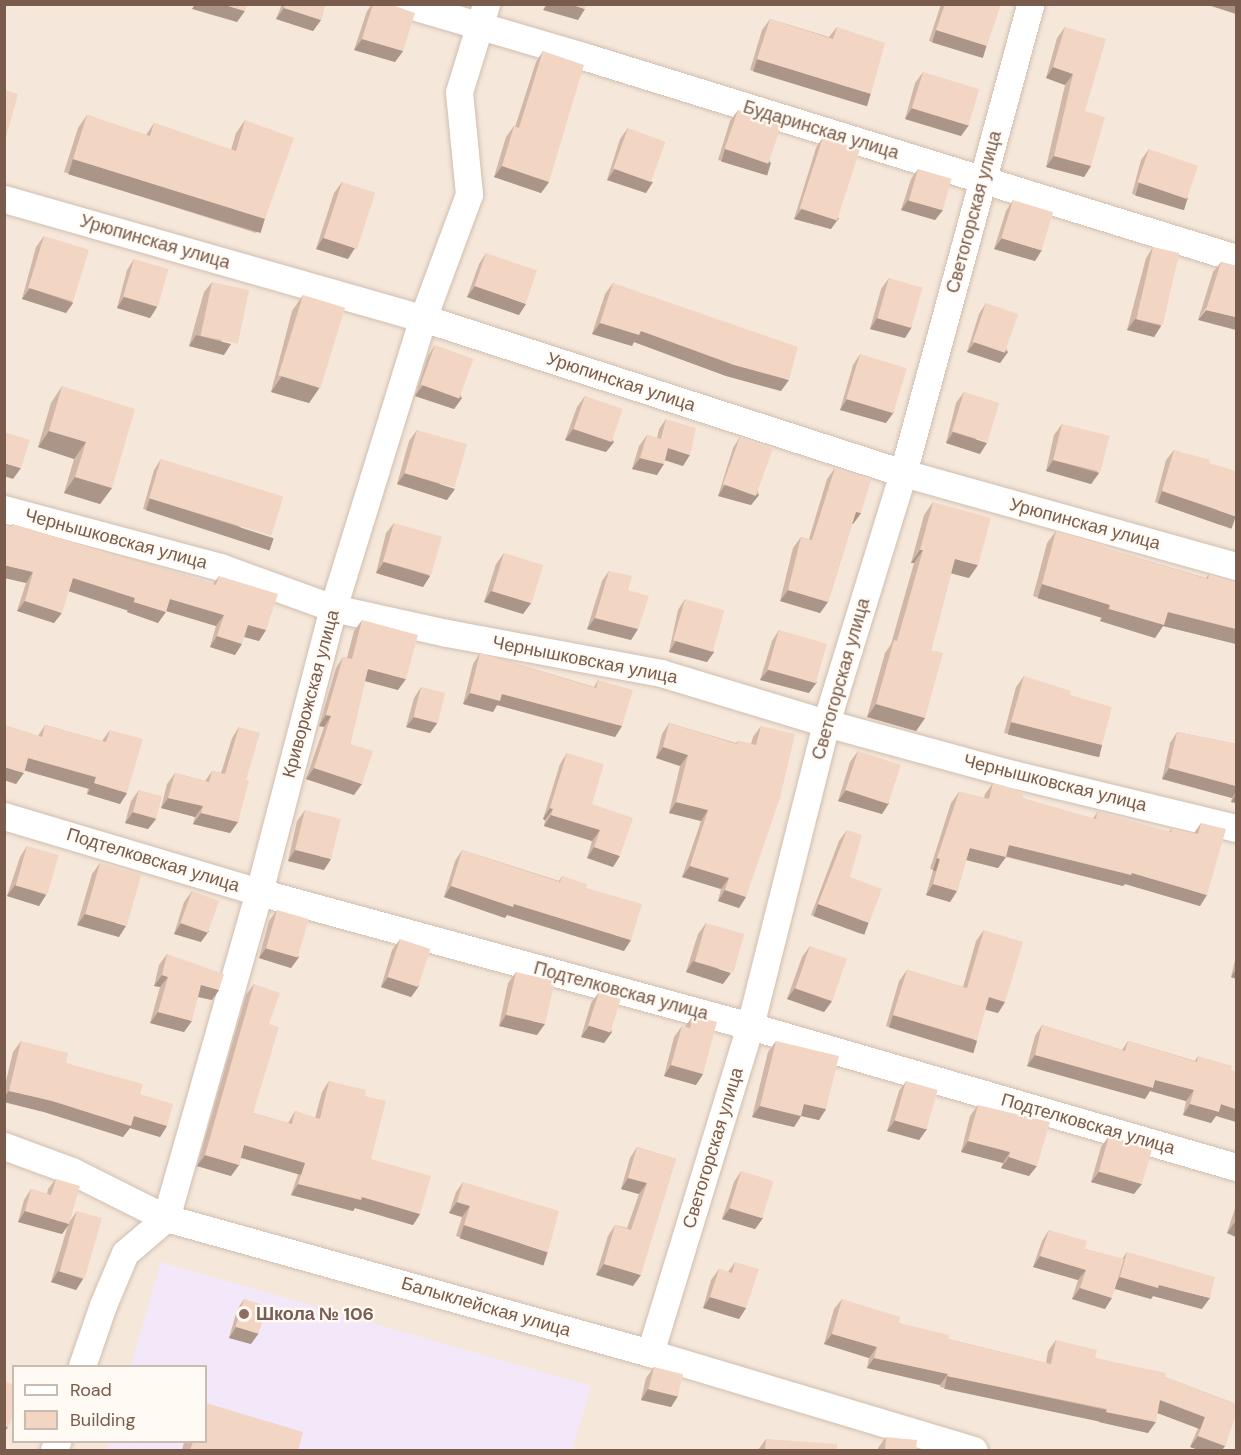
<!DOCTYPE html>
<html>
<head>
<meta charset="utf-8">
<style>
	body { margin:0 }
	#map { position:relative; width:1241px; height:1455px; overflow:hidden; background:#fdf6ec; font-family:"DM Sans",sans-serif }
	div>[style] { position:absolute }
	.residential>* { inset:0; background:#f5e8da }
	.education>* { inset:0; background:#f3e8fa }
	.roads { filter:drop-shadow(0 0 2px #d1beb0) drop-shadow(0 0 2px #d1beb0) }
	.street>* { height:27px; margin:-13.5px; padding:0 13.5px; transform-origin:13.5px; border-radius:13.5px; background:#fff }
	.wall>* { inset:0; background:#d1b7a8 }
	.shaded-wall>* { inset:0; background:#aa9588; transform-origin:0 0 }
	.building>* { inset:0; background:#f3d5c3; transform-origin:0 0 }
	.dots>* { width:16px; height:16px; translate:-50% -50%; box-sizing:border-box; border:3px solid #fffaf3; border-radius:50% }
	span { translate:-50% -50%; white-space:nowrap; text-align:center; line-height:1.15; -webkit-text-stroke:4.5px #fffaf3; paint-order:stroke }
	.street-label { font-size:18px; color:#7a5c4d }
	.education-label { font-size:18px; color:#785e54; font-weight:700 }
	.left { translate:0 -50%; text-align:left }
	.frame { position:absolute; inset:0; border:6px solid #7a5c4d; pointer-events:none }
	.legend { position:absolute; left:12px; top:1365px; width:195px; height:78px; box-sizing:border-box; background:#fffaf3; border:2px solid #cabbb1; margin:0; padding:8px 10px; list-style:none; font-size:18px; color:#7a5c4d }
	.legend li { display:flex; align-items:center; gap:12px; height:30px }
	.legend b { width:30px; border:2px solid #cabbb1 }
</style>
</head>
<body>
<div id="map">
	<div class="residential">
		<i style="clip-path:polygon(evenodd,5px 5px,1236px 5px,1236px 1450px,5px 1450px,5px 5px,14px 1366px,206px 1366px,206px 1442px,14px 1442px,14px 1366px)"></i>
	</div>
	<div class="education">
		<i style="clip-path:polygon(161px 1262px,591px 1386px,572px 1450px,106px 1450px,109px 1442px,206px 1442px,206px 1366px,131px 1366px)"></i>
	</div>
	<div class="roads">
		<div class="street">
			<i style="left:406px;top:4px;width:184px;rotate:16.4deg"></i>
			<i style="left:583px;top:56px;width:684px;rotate:17.19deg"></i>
			<i style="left:4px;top:199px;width:436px;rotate:15.9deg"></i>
			<i style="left:423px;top:318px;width:504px;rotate:17.9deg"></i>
			<i style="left:903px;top:473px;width:346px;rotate:15.6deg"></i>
			<i style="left:4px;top:509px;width:224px;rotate:15deg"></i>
			<i style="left:220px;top:567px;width:120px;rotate:19.9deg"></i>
			<i style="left:333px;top:608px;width:117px;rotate:12.4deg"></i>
			<i style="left:447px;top:633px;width:218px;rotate:10.6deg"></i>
			<i style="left:661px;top:673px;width:172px;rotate:16.9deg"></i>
			<i style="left:826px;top:723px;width:194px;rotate:15.3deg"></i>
			<i style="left:1013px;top:774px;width:229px;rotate:13.6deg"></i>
			<i style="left:4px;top:816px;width:266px;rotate:16.6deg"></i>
			<i style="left:259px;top:892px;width:509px;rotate:15.26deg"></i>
			<i style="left:750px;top:1026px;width:506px;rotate:16.18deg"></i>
			<i style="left:4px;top:1146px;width:72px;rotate:20.2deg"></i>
			<i style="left:72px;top:1171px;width:105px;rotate:26.6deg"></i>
			<i style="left:166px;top:1218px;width:502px;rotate:15.59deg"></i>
			<i style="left:650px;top:1353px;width:338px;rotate:16.7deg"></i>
			<i style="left:650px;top:1353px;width:342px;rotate:-73deg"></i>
			<i style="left:750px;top:1026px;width:312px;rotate:-75.9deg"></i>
			<i style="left:826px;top:723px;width:262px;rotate:-72.9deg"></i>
			<i style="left:903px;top:473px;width:486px;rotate:-74.8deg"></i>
			<i style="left:82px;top:1366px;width:65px;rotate:-71deg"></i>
			<i style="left:103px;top:1305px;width:56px;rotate:-67.1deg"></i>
			<i style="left:125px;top:1253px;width:54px;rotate:-40.5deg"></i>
			<i style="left:166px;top:1218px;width:339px;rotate:-74.1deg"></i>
			<i style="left:259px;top:892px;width:293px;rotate:-75.4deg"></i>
			<i style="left:333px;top:608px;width:304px;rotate:-72.8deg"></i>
			<i style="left:423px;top:318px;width:132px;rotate:-69.6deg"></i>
			<i style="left:469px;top:194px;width:102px;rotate:-95.6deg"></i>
			<i style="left:459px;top:92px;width:92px;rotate:-72.9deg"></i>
			<i style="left:54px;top:1450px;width:9px;rotate:-69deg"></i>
		</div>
	</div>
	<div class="wall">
		<i style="clip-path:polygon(282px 4px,325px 4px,321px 20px,313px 31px,276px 19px)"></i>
		<i style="clip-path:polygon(372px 4px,389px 4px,403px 51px,395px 62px,354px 50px,367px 11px)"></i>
		<i style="clip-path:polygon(941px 4px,1001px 4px,980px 57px,929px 41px)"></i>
		<i style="clip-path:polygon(770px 19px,829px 37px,837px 27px,871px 94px,864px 105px,750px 70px,762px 30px)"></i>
		<i style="clip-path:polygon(1065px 27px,1091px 166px,1084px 177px,1046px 167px,1065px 85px,1046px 78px,1057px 38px)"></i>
		<i style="clip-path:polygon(543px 51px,549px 182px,541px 193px,494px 177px,506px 137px,514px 126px,515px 127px,536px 62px)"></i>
		<i style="clip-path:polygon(923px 72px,961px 136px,905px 119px,915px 83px)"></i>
		<i style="clip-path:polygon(738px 110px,771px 163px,764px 174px,718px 160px,730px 121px)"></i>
		<i style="clip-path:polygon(87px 115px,146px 135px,154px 123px,231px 150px,236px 133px,245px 120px,265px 219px,256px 233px,64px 172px,78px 128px)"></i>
		<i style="clip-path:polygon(628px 128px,646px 193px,607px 180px,620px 139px)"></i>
		<i style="clip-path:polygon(823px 137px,831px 229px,794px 219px,816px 148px)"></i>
		<i style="clip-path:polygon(1149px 149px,1188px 198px,1181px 209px,1132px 194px,1141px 160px)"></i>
		<i style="clip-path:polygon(918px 169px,943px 210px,935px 220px,901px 210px,911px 179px)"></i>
		<i style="clip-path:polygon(342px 182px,348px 259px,316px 249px,334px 193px)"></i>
		<i style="clip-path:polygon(1013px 200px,1035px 261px,994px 249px,1006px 211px)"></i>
		<i style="clip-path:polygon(44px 236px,73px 303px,66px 313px,22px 299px,36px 247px)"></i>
		<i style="clip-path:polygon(1153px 247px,1161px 326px,1154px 337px,1127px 330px,1146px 258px)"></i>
		<i style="clip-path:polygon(486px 253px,519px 315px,467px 297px,479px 264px)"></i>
		<i style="clip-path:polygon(134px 259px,157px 307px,150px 318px,117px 308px,127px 270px)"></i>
		<i style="clip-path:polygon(1221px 262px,1236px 266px,1198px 320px,1213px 272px)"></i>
		<i style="clip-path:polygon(889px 278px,905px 338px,870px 329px,881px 289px)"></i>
		<i style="clip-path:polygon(212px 282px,224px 355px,189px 346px,204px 292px)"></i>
		<i style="clip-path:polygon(613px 283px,781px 391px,726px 376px,634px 342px,632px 346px,592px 334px,605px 294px)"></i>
		<i style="clip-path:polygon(303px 295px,320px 387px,309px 403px,271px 392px,292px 311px)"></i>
		<i style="clip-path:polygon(986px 303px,1008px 352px,1000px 363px,967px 352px,979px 314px)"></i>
		<i style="clip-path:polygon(435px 345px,462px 398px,454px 409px,415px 396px,428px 356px)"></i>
		<i style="clip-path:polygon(860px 354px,886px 423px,840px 410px,853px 365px)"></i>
		<i style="clip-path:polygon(62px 386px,112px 488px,100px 504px,64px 493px,74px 459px,38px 447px,51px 403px)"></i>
		<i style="clip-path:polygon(964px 392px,980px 454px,946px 443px,956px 403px)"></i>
		<i style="clip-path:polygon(585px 396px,614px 442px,606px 452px,565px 440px,577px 407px)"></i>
		<i style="clip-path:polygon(666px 419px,683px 466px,665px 460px,657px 475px,632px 469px,639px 446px,647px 435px,657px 438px,659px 429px)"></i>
		<i style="clip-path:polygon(1062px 424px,1099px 473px,1091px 484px,1046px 471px,1054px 435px)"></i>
		<i style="clip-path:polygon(417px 430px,447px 500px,397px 484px,409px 441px)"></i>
		<i style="clip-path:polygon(740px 437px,759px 495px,751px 505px,718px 496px,733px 448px)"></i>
		<i style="clip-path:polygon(1174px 450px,1209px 463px,1220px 525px,1155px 502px,1166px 460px)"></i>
		<i style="clip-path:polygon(161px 459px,266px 549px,143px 509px,154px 470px)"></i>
		<i style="clip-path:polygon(835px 468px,861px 513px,853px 524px,852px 524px,828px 602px,820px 613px,780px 601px,793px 548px,801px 537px,809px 539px,827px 479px)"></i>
		<i style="clip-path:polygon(933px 502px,969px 578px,951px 573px,931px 650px,925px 718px,916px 731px,867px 717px,885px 653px,891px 644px,914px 563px,911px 563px,924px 515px)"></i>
		<i style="clip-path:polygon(394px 523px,430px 576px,423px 587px,376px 573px,386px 533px)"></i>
		<i style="clip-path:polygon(12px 524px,213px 584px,219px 576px,266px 630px,259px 641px,244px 637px,235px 655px,210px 647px,216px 626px,166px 611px,158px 623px,127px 612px,128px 609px,69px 590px,54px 623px,17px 611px,26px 583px,11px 526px)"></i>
		<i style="clip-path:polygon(1056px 531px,1104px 548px,1206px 578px,1209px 574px,1236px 582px,1236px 644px,1163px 626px,1155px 638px,1100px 621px,1101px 617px,1033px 596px,1047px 543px)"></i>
		<i style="clip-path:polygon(504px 553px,531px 603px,523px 614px,484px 602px,496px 564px)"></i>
		<i style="clip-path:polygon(609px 571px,628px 590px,638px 629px,631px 640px,587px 629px,602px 581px)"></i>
		<i style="clip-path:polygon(685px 599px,714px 652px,707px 662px,669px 652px,678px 610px)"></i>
		<i style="clip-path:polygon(362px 620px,398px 690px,365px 681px,350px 744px,354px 795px,306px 779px,324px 727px,319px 726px,336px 668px,343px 657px,347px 658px,354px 631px)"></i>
		<i style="clip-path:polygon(779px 630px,809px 693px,760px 680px,772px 641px)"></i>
		<i style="clip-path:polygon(480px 653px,594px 687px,598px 680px,622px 726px,615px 737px,497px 705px,493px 712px,463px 704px,473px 664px)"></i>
		<i style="clip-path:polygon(1024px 676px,1070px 695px,1094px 756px,1004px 733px,1016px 687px)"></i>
		<i style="clip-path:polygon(421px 687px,438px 722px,430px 733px,406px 727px,414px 698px)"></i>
		<i style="clip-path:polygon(669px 723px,736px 743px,738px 741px,751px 744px,753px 737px,761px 726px,746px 897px,739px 908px,718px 901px,721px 889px,682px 877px,701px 821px,669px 813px,680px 766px,656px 758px,662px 734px)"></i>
		<i style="clip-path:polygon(4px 725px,38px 736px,45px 725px,102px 741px,110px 730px,127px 793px,120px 804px,87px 794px,88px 788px,25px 770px,16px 784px,4px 780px)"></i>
		<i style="clip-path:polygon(239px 727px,246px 780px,238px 822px,230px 833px,193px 824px,195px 817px,161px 808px,167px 784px,175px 773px,205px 781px,212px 771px,221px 773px,232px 738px)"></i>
		<i style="clip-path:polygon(1177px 732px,1236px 744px,1236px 803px,1231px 802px,1232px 798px,1162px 779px,1170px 743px)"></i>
		<i style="clip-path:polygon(858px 751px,889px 803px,882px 814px,838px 801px,850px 762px)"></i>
		<i style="clip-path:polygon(567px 753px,592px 804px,613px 867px,587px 858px,592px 841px,544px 826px,545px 820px,543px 819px,560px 764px)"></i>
		<i style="clip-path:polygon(993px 783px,1022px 798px,1093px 819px,1097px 812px,1169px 832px,1172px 828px,1194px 833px,1201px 823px,1200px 906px,1125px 884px,1123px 886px,1006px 857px,998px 868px,966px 860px,957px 891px,950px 902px,926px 895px,933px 870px,930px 869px,951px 803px,959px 792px,984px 798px,985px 794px)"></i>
		<i style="clip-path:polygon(139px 790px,156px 819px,148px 829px,125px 823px,131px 801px)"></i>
		<i style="clip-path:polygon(305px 810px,324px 870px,288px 861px,297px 821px)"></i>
		<i style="clip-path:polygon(847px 830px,850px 877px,861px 934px,811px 915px,839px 841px)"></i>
		<i style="clip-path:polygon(27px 846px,46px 895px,39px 906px,7px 896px,20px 857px)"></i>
		<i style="clip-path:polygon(462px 850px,559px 881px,562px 876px,586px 888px,624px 951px,507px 915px,505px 918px,444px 897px,455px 861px)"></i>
		<i style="clip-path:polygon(100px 863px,119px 937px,77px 925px,92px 874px)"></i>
		<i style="clip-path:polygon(192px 891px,201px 942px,174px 934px,184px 902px)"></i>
		<i style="clip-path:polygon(277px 910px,299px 957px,291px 968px,259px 958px,269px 921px)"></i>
		<i style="clip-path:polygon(706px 923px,723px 984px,686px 972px,698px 934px)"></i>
		<i style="clip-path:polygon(984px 930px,1005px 1002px,998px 1013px,985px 1010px,970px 1051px,886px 1026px,899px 981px,907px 970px,963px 987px,976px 941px)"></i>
		<i style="clip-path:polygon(400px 939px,419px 986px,411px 997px,381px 987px,392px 950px)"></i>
		<i style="clip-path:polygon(810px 946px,832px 1001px,824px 1012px,787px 999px,802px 957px)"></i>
		<i style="clip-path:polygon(167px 954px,219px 990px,212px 1000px,198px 997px,184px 1032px,150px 1023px,160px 987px,154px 986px,159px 965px)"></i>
		<i style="clip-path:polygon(1236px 956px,1236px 979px,1231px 977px)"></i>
		<i style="clip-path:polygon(516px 972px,537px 1035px,499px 1026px,508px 983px)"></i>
		<i style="clip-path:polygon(254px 984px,269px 1024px,253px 1113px,288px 1123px,295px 1111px,315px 1118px,322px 1092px,329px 1081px,365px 1096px,371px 1159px,420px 1214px,413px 1225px,355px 1208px,353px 1211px,291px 1195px,298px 1174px,241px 1158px,239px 1165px,231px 1176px,197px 1166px,246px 995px)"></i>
		<i style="clip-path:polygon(599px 992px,612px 1032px,604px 1043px,581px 1037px,591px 1003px)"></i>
		<i style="clip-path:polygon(693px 1015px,703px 1074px,696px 1085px,664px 1076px,674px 1037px,682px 1026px,685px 1027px)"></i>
		<i style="clip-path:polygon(1042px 1025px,1122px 1050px,1128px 1041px,1195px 1061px,1198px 1056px,1216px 1116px,1211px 1123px,1183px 1115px,1186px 1101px,1150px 1091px,1145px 1099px,1027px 1066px,1035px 1036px)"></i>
		<i style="clip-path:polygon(21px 1041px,66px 1063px,140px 1094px,167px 1126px,160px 1137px,130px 1128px,123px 1137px,44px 1112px,4px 1102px,4px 1089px,13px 1052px)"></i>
		<i style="clip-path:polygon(776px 1041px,826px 1109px,819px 1120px,801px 1116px,794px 1127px,752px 1117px,768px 1052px)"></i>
		<i style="clip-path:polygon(906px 1081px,927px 1129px,919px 1140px,887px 1131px,899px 1091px)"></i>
		<i style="clip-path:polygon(978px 1105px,1029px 1176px,1001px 1168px,1003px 1163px,961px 1152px,970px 1116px)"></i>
		<i style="clip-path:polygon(1109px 1136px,1134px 1194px,1091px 1182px,1101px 1147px)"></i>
		<i style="clip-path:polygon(637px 1147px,676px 1159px,633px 1286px,596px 1275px,608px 1236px,615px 1225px,627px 1228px,639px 1194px,621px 1189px,630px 1158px)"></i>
		<i style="clip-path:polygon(741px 1171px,763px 1218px,755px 1229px,722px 1219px,734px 1182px)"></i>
		<i style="clip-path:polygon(56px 1179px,70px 1221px,77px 1211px,83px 1279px,76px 1290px,51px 1282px,68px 1225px,62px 1234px,18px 1222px,24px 1200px,31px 1189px,47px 1194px,48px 1189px)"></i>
		<i style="clip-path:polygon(463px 1182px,540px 1263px,456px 1236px,462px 1217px,449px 1213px,456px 1192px)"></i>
		<i style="clip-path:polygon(1236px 1205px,1236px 1237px,1227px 1233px)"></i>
		<i style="clip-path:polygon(1049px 1230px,1085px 1249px,1122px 1259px,1127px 1252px,1202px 1309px,1153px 1296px,1151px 1299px,1115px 1289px,1105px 1309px,1072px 1299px,1078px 1280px,1033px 1267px,1042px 1241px)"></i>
		<i style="clip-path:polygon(735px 1262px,746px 1308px,739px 1319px,703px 1308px,711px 1280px,719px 1269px,728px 1272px)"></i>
		<i style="clip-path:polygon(244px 1299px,251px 1344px,229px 1338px,237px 1310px)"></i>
		<i style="clip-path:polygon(842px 1299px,899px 1323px,948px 1339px,1046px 1363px,1048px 1351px,1056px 1340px,1095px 1358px,1165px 1377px,1236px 1404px,1225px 1446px,1222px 1450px,1199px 1450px,1190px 1447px,1198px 1428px,1158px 1413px,1148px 1433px,1099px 1422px,1099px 1420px,940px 1387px,940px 1385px,867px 1368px,869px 1358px,824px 1344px,834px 1309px)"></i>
		<i style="clip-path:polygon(654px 1367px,678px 1396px,671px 1407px,641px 1400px,646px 1378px)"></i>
		<i style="clip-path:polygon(886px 1437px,916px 1450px,878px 1450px,878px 1448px)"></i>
		<i style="clip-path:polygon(766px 1439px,837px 1450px,758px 1450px)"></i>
		<i style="clip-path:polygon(184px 1442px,206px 1442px,298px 1450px,182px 1450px)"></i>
	</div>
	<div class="shaded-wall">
		<i style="clip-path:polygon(195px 4px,222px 4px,245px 11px,237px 22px,192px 9px)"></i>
		<i style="clip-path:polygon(547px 4px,570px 4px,585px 9px,578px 20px,543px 10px)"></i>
		<i style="clip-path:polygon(1205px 4px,1236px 4px,1236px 14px)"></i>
		<i style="clip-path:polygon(284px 8px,321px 20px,313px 31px,276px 19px)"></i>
		<i style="left:936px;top:30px;width:53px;height:13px;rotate:17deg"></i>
		<i style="clip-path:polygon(362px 39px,403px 51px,395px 62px,354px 50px)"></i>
		<i style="left:757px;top:59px;width:119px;height:13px;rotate:17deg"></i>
		<i style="clip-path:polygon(1053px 67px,1073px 74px,1065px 85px,1046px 78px)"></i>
		<i style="clip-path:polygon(912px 108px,969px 125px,961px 136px,905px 119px)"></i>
		<i style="left:725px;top:149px;width:48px;height:13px;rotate:17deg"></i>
		<i style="clip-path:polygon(1054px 156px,1091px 166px,1084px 177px,1046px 167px)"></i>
		<i style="left:73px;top:159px;width:201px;height:16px;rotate:17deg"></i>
		<i style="clip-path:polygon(502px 166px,549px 182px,541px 193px,494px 177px)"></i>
		<i style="clip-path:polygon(615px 169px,653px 182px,646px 193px,607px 180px)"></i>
		<i style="left:1139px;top:183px;width:51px;height:13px;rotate:17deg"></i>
		<i style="clip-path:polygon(908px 200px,943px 210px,935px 220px,901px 210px)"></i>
		<i style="clip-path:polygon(802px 209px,839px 218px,831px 229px,794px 219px)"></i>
		<i style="clip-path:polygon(323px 238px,355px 248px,348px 259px,316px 249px)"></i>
		<i style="clip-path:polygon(1002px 238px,1042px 250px,1035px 261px,994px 249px)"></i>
		<i style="clip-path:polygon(475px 286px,526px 304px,519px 315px,467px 297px)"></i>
		<i style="clip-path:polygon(30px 288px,73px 303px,66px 313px,22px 299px)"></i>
		<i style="clip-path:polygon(124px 297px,157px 307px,150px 318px,117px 308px)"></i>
		<i style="clip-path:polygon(1206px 310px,1236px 317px,1236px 330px,1198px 320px)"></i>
		<i style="clip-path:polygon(877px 318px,912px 327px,905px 338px,870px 329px)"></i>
		<i style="clip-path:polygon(1135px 319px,1161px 326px,1154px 337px,1127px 330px)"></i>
		<i style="clip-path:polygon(600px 323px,641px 331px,789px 380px,781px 391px,726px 376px,634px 342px,632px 346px,592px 334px)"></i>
		<i style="clip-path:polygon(196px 335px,231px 344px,224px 355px,189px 346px)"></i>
		<i style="clip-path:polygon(975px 342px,1008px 352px,1000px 363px,967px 352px)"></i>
		<i style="clip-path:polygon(282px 376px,320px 387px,309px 403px,271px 392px)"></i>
		<i style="clip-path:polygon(423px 385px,462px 398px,454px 409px,415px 396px)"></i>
		<i style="clip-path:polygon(847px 399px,894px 412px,886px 423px,840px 410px)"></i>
		<i style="clip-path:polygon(573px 429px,614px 442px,606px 452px,565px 440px)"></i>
		<i style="clip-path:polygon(49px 431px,86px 442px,74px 459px,38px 447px)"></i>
		<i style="clip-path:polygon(953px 432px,987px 443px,980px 454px,946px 443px)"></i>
		<i style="clip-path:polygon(668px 448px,690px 455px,683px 466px,661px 459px)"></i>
		<i style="clip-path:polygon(640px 458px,664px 464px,657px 475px,632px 469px)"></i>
		<i style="clip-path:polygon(1053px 460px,1099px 473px,1091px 484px,1046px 471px)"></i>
		<i style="clip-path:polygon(4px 463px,21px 468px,13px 479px,4px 476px)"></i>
		<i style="clip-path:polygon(405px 473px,455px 489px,447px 500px,397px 484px)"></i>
		<i style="clip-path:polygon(75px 477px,112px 488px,100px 504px,64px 493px)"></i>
		<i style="clip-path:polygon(725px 485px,759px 495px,751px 505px,718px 496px)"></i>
		<i style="left:1162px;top:491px;width:78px;height:13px;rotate:19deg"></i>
		<i style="left:150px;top:498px;width:130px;height:13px;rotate:18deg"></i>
		<i style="clip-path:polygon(856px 512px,861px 513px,853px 524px,848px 523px)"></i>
		<i style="clip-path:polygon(920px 550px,923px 550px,914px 563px,911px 563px)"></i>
		<i style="clip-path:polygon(955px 559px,978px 565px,969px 578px,946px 572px)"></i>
		<i style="clip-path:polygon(384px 562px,430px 576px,423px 587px,376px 573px)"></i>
		<i style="clip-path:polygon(4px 565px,33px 572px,26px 583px,4px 578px)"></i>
		<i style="left:73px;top:578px;width:65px;height:14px;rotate:18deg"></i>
		<i style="left:1042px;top:584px;width:71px;height:15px;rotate:17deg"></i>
		<i style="clip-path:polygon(788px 590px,828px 602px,820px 613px,780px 601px)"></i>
		<i style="clip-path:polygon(491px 591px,531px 603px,523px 614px,484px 602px)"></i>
		<i style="clip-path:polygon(170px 599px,224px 615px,216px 626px,163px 610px)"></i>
		<i style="clip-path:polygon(25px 601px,62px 613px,54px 623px,17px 611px)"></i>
		<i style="clip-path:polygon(134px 602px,166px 612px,158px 623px,127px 612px)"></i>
		<i style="clip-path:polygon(1109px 609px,1168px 612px,1236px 629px,1236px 644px,1163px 626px,1155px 638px,1100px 621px)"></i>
		<i style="clip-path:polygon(595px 618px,638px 629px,631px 640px,587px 629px)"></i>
		<i style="clip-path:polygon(248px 625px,266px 630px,259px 641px,241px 636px)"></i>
		<i style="clip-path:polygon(217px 636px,242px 644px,235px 655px,210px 647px)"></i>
		<i style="clip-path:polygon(676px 641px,714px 652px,707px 662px,669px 652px)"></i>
		<i style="clip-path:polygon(368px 669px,406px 679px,398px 690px,361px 680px)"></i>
		<i style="clip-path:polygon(768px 670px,817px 682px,809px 693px,760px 680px)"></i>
		<i style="clip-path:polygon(470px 693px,502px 694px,622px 726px,615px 737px,497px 705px,493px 712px,463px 704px)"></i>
		<i style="clip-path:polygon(876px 704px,925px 718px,916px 731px,867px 717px)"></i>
		<i style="clip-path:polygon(326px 715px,331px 716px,324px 727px,319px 726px)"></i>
		<i style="clip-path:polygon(414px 717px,438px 722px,430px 733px,406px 727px)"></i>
		<i style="left:1011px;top:722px;width:94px;height:13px;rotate:14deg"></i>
		<i style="clip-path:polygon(663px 747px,688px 755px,680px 766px,656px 758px)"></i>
		<i style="left:28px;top:758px;width:71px;height:13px;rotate:16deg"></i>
		<i style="clip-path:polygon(4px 767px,24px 773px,16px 784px,4px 780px)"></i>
		<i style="clip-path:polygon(314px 768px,362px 784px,354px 795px,306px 779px)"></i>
		<i style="clip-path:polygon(1169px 768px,1236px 786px,1236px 792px,1232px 798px,1162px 779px)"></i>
		<i style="clip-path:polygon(94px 783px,127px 793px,120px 804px,87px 794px)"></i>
		<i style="clip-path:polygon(846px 790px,889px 803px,882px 814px,838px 801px)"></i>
		<i style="clip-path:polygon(1236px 794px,1236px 803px,1231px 802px)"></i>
		<i style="clip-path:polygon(168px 798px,203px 806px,195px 817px,161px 808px)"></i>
		<i style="clip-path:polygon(676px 802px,708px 810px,701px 821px,669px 813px)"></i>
		<i style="clip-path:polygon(550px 808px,553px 809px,545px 820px,543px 819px)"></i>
		<i style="clip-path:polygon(133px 812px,156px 819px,148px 829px,125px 823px)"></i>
		<i style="clip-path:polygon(201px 813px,238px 822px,230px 833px,193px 824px)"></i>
		<i style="clip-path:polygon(551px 815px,600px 830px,592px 841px,544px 826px)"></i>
		<i style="clip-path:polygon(1009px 845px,1132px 873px,1207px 895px,1200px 906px,1125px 884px,1123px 886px,1001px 855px)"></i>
		<i style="clip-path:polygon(594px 847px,620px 856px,613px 867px,587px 858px)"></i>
		<i style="clip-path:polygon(970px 848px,1006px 857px,998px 868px,962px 859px)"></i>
		<i style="clip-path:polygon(295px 850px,331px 859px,324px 870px,288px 861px)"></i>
		<i style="left:937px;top:858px;width:3px;height:13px;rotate:18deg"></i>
		<i style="clip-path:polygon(690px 866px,729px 878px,721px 889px,682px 877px)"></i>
		<i style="clip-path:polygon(933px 884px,957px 891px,950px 902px,926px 895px)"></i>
		<i style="clip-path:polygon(15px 885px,46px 895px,39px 906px,7px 896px)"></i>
		<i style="clip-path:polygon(451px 886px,514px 904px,631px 940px,624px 951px,507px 915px,505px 918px,444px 897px)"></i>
		<i style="clip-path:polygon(725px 890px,746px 897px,739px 908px,718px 901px)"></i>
		<i style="left:818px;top:904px;width:54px;height:13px;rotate:20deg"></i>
		<i style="clip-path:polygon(85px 914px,126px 926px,119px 937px,77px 925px)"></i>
		<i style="clip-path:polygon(181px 923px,209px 931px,201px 942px,174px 934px)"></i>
		<i style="clip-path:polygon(266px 948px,299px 957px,291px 968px,259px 958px)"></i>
		<i style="clip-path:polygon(693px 961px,731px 973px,723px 984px,686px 972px)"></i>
		<i style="clip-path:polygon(1236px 969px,1236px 979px,1231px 977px)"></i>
		<i style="clip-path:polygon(162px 975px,168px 977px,160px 987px,154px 986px)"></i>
		<i style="clip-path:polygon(388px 977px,419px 986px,411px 997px,381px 987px)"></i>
		<i style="clip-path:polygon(201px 985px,219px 990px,212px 1000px,194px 996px)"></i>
		<i style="clip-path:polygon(795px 988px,832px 1001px,824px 1012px,787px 999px)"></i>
		<i style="clip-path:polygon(989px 997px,1005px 1002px,998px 1013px,981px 1008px)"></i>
		<i style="clip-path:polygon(158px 1012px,192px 1021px,184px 1032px,150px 1023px)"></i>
		<i style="clip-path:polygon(506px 1015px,545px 1024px,537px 1035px,499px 1026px)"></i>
		<i style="left:893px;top:1015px;width:88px;height:13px;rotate:17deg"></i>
		<i style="clip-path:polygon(589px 1026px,612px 1032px,604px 1043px,581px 1037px)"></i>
		<i style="clip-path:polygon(1035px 1055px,1155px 1080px,1194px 1090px,1186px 1101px,1150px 1091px,1145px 1099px,1027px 1066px)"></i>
		<i style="clip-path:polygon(671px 1065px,703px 1074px,696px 1085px,664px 1076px)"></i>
		<i style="clip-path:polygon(9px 1091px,134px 1116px,167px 1126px,160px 1137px,130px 1128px,123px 1137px,44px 1112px,4px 1102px,4px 1097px)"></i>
		<i style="clip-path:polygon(804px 1104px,826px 1109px,819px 1120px,797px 1115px)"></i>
		<i style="clip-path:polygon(1190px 1104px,1221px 1104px,1236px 1109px,1236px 1122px,1216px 1116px,1211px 1123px,1183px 1115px)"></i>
		<i style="clip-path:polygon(760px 1106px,801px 1116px,794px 1127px,752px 1117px)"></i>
		<i style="clip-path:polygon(895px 1120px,927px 1129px,919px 1140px,887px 1131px)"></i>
		<i style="clip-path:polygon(968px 1141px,1010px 1152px,1003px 1163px,961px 1152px)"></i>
		<i style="left:244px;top:1145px;width:64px;height:13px;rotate:16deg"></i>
		<i style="clip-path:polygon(205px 1155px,239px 1165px,231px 1176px,197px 1166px)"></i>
		<i style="clip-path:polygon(1009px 1157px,1037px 1166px,1029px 1176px,1001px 1168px)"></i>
		<i style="clip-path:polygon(1099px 1172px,1142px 1184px,1134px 1194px,1091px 1182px)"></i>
		<i style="clip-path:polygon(628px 1178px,647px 1183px,639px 1194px,621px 1189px)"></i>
		<i style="clip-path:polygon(298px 1184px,362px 1197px,420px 1214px,413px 1225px,355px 1208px,353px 1211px,291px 1195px)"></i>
		<i style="clip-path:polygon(457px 1202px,470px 1206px,462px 1217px,449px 1213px)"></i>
		<i style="clip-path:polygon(730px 1208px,763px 1218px,755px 1229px,722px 1219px)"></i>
		<i style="clip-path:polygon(25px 1211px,69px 1224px,62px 1234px,18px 1222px)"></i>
		<i style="clip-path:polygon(1234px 1223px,1236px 1223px,1236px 1237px,1227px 1233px)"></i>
		<i style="left:464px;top:1225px;width:88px;height:14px;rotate:18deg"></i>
		<i style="clip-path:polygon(1040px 1256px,1086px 1270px,1078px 1280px,1033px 1267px)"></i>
		<i style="clip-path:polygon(604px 1264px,641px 1275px,633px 1286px,596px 1275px)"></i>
		<i style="clip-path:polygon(58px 1271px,83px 1279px,76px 1290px,51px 1282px)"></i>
		<i style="clip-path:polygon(1120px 1277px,1159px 1285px,1210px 1298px,1202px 1309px,1153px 1296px,1151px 1299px,1112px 1288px)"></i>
		<i style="clip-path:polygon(1080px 1288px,1112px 1298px,1105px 1309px,1072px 1299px)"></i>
		<i style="clip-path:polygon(710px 1297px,746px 1308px,739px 1319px,703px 1308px)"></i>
		<i style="clip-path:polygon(236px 1327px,259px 1333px,251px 1344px,229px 1338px)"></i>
		<i style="clip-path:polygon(832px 1334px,877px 1347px,869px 1358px,824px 1344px)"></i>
		<i style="clip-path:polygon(874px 1358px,948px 1374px,940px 1385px,867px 1368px)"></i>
		<i style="left:947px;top:1376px;width:163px;height:13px;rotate:12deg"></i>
		<i style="clip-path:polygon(648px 1389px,678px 1396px,671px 1407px,641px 1400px)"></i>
		<i style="left:1160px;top:1400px;width:48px;height:13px;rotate:21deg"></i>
		<i style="clip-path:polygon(1106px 1412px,1156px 1422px,1148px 1433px,1099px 1422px)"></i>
		<i style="clip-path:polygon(4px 1426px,8px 1427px,4px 1433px)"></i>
		<i style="clip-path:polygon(1198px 1436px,1225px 1446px,1222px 1450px,1199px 1450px,1190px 1447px)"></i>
	</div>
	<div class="building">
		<i style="clip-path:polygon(222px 4px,247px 4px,245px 11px)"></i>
		<i style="clip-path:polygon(285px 4px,325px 4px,321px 20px,284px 8px)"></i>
		<i style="clip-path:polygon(373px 4px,389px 4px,415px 13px,403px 51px,362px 39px)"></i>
		<i style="clip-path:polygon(570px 4px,587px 4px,585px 9px)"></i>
		<i style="clip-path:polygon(945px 4px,1001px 4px,987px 46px,936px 30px)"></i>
		<i style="clip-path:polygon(770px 19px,833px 39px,837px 27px,885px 43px,871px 94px,757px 59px)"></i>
		<i style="clip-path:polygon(1065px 27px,1106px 39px,1085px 111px,1105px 117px,1091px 166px,1054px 156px,1073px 74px,1053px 67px)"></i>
		<i style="clip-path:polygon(543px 51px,584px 65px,549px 182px,502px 166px,514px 126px,519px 128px)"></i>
		<i style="left:923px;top:72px;width:59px;height:38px;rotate:17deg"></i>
		<i style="clip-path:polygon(4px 90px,18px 94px,5px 141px,4px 141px)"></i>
		<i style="left:738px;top:110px;width:46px;height:41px;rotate:19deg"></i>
		<i style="clip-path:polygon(87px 115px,150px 136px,154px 123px,236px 151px,245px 120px,294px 138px,265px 219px,73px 159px)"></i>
		<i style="left:628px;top:128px;width:40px;height:43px;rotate:20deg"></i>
		<i style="left:823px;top:137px;width:39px;height:75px;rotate:18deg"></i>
		<i style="left:1149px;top:149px;width:52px;height:35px;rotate:19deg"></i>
		<i style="left:918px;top:169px;width:35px;height:33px;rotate:16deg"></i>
		<i style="left:342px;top:182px;width:35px;height:59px;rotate:18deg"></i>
		<i style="left:1013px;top:200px;width:42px;height:40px;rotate:17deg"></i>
		<i style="left:44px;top:236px;width:47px;height:54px;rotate:17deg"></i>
		<i style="left:1153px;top:247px;width:27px;height:74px;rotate:13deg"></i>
		<i style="left:486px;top:253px;width:54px;height:35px;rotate:19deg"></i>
		<i style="left:134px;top:259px;width:36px;height:39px;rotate:16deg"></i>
		<i style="clip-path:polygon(1221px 262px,1236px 266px,1236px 317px,1206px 310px)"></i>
		<i style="left:889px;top:278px;width:35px;height:42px;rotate:16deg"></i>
		<i style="left:212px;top:282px;width:38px;height:55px;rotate:12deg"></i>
		<i style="clip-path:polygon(613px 283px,798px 347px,789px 380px,734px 365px,641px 331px,639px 335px,600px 323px)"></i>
		<i style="left:303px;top:295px;width:44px;height:84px;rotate:17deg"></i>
		<i style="left:986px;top:303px;width:34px;height:41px;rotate:19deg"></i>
		<i style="left:435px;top:345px;width:41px;height:42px;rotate:20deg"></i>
		<i style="left:860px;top:354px;width:49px;height:47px;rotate:17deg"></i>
		<i style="clip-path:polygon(62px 386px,135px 409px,112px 488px,75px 477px,86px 442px,49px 431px)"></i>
		<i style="left:964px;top:392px;width:37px;height:41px;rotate:17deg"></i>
		<i style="left:585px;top:396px;width:40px;height:35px;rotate:19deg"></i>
		<i style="clip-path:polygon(666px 419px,696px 428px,690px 455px,668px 448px,664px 464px,640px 458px,647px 435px,661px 439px)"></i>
		<i style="left:1062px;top:424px;width:49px;height:37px;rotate:14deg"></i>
		<i style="left:417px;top:430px;width:52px;height:45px;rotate:16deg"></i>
		<i style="clip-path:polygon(4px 432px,30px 440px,21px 468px,4px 463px)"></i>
		<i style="left:740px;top:437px;width:35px;height:50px;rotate:20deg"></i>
		<i style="clip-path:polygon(1174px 450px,1210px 460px,1209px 463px,1236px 471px,1236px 516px,1162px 491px)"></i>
		<i style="left:161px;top:459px;width:128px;height:41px;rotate:17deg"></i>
		<i style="clip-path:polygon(835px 468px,871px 480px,861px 513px,856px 512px,828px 602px,788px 590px,801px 537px,812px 540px)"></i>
		<i style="clip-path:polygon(933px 502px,991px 518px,978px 565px,955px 559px,931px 650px,943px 653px,925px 718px,876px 704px,894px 640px,897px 641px,923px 550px,920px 550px)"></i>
		<i style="left:394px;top:523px;width:50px;height:40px;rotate:16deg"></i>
		<i style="clip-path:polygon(4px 524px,12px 527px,12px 524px,216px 585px,219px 576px,278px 594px,266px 630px,248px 625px,242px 644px,217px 636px,224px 615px,170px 599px,166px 612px,134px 602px,135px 598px,73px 578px,62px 613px,25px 601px,33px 572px,4px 565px)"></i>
		<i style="clip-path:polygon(1056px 531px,1105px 545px,1104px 548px,1208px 579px,1209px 574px,1236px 582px,1236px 629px,1168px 612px,1164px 625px,1109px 609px,1110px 605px,1042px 584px)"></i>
		<i style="left:504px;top:553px;width:41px;height:40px;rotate:17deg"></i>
		<i style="clip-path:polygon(609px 571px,632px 576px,628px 590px,649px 596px,638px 629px,595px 618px)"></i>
		<i style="left:685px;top:599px;width:41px;height:43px;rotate:16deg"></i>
		<i style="clip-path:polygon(362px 620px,418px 635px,406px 679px,368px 669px,350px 744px,373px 751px,362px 784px,314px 768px,331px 716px,326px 715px,343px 657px,352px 659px)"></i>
		<i style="left:779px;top:630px;width:50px;height:41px;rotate:16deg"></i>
		<i style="clip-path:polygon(480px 653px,596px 688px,598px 680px,633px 690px,622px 726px,502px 694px,500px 701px,470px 693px)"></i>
		<i style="clip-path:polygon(1024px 676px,1071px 691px,1070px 695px,1112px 707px,1102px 745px,1011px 722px)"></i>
		<i style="left:421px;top:687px;width:25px;height:31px;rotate:14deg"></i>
		<i style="clip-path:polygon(669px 723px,737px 744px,738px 741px,756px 745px,761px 726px,795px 734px,780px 798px,746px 897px,725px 890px,729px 878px,690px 866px,708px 810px,676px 802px,688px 755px,663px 747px)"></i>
		<i style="clip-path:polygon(4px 725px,42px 737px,45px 725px,106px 742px,110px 730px,143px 739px,127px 793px,94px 783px,96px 777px,28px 758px,24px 773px,4px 767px)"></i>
		<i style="clip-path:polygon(239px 727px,260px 733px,246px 780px,249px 781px,238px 822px,201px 813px,203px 806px,168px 798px,175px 773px,209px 782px,212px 771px,225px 774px)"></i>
		<i style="clip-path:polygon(1177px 732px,1236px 744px,1236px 786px,1169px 768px)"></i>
		<i style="left:858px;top:751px;width:45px;height:41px;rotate:18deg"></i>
		<i style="clip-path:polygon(567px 753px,604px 764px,592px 804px,633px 818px,620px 856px,594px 847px,600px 830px,551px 815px,553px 809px,550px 808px)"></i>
		<i style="clip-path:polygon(993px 783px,1024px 792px,1022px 798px,1096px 819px,1097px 812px,1171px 832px,1172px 828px,1198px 834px,1201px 823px,1226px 829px,1207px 895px,1132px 873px,1131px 875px,1009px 845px,1006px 857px,970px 848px,957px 891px,933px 884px,940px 859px,937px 858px,959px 792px,989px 799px)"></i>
		<i style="left:139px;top:790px;width:24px;height:23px;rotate:15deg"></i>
		<i style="left:305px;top:810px;width:37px;height:41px;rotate:14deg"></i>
		<i style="clip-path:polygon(847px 830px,862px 835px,850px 877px,882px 889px,869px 923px,818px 904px)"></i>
		<i style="left:27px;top:846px;width:33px;height:41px;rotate:16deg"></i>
		<i style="clip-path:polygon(462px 850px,560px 882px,562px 876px,587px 884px,586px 888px,642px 904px,631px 940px,514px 904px,513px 907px,451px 886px)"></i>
		<i style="left:100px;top:863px;width:43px;height:53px;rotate:16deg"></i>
		<i style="left:192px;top:891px;width:29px;height:34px;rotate:20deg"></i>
		<i style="left:277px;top:910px;width:33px;height:40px;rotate:16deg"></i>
		<i style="left:706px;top:923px;width:40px;height:40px;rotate:16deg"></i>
		<i style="clip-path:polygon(984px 930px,1023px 942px,1005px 1002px,989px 997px,977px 1040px,893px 1015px,907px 970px,967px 988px)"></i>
		<i style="left:400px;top:939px;width:32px;height:40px;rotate:18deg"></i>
		<i style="left:810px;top:946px;width:39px;height:45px;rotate:19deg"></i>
		<i style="clip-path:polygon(167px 954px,224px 974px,219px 990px,201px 985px,192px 1021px,158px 1012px,168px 977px,162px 975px)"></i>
		<i style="left:516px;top:972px;width:40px;height:44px;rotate:13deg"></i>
		<i style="clip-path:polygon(254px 984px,280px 993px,269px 1024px,279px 1027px,253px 1113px,292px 1124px,295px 1111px,320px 1119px,329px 1081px,366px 1090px,365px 1096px,386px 1101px,371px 1159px,431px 1176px,420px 1214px,362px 1197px,361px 1200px,298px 1184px,305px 1163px,244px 1145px,239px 1165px,205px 1155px)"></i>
		<i style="left:599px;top:992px;width:23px;height:35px;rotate:18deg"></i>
		<i style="clip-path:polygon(693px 1015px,717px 1022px,703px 1074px,671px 1065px,682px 1026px,690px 1028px)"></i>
		<i style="clip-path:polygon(1042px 1025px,1125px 1051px,1128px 1041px,1197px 1062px,1198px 1056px,1232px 1066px,1231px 1070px,1236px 1071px,1236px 1109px,1221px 1104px,1219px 1112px,1190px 1104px,1194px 1090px,1155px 1080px,1153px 1088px,1035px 1055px)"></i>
		<i style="clip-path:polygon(21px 1041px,68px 1053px,66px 1063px,143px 1084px,140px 1094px,173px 1104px,167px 1126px,134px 1116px,131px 1126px,52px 1101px,9px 1091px)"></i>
		<i style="clip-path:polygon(776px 1041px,839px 1056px,826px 1109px,804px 1104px,801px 1116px,760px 1106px)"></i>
		<i style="left:906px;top:1081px;width:33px;height:41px;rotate:16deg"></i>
		<i style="clip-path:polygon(978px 1105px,1050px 1122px,1037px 1166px,1009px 1157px,1010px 1152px,968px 1141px)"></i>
		<i style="left:1109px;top:1136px;width:45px;height:37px;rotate:16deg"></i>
		<i style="clip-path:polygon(637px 1147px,676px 1159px,641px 1275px,604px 1264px,615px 1225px,631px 1230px,647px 1183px,628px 1178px)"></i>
		<i style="left:741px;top:1171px;width:34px;height:39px;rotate:17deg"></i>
		<i style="clip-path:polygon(56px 1179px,80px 1186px,69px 1224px,25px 1211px,31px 1189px,51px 1195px)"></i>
		<i style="clip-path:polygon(463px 1182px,559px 1211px,548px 1252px,464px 1225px,470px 1206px,457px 1202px)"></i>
		<i style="left:77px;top:1211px;width:26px;height:63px;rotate:16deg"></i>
		<i style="clip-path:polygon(1049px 1230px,1087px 1241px,1085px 1249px,1124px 1259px,1112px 1298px,1080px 1288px,1086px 1270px,1040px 1256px)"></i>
		<i style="clip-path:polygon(1127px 1252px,1215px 1277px,1210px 1298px,1159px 1285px,1158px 1288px,1120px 1277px)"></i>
		<i style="clip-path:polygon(735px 1262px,759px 1269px,746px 1308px,710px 1297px,719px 1269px,732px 1273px)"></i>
		<i style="left:244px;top:1299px;width:24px;height:29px;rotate:17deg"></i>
		<i style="clip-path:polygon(842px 1299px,900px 1317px,899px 1323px,949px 1335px,948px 1339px,1051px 1364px,1056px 1340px,1097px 1350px,1095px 1358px,1166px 1373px,1165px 1377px,1236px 1404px,1236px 1415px,1225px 1446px,1198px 1436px,1205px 1417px,1160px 1400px,1156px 1422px,1106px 1412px,1107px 1409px,947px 1376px,948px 1374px,874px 1358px,877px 1347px,832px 1334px)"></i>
		<i style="left:654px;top:1367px;width:30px;height:23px;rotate:14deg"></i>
		<i style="clip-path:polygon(4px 1381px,14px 1385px,14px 1413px,8px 1427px,4px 1426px)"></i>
		<i style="clip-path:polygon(206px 1403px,303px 1432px,298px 1450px,190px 1450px,193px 1442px,206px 1442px)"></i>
		<i style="clip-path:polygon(886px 1437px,917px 1440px,916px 1450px,885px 1450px)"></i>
		<i style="clip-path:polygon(766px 1439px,837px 1444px,837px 1450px,765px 1450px)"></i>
	</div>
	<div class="dots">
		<i style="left:244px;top:1314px;background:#8d6e63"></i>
	</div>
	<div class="street-label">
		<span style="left:821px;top:130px;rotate:17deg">Бударинская улица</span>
		<span style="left:974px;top:212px;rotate:-75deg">Светогорская улица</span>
		<span style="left:155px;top:242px;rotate:16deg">Урюпинская улица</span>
		<span style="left:621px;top:382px;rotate:18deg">Урюпинская улица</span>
		<span style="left:1085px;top:524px;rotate:15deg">Урюпинская улица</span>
		<span style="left:116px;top:539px;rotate:15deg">Чернышковская улица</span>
		<span style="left:585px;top:660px;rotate:11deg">Чернышковская улица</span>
		<span style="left:841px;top:679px;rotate:-74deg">Светогорская улица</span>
		<span style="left:311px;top:694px;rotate:-75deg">Криворожская улица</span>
		<span style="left:1055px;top:783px;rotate:14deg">Чернышковская улица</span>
		<span style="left:153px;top:860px;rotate:17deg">Подтелковская улица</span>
		<span style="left:621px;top:991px;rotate:15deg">Подтелковская улица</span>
		<span style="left:1088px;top:1124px;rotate:16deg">Подтелковская улица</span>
		<span style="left:713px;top:1148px;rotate:-73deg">Светогорская улица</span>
		<span style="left:486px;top:1307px;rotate:16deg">Балыклейская улица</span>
	</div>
	<div class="education-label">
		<span class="left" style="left:256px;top:1314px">Школа № 106</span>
	</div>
	<div class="frame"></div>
	<ul class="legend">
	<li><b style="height:8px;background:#fff"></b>Road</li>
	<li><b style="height:16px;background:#f3d5c3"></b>Building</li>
	</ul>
</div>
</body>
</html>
